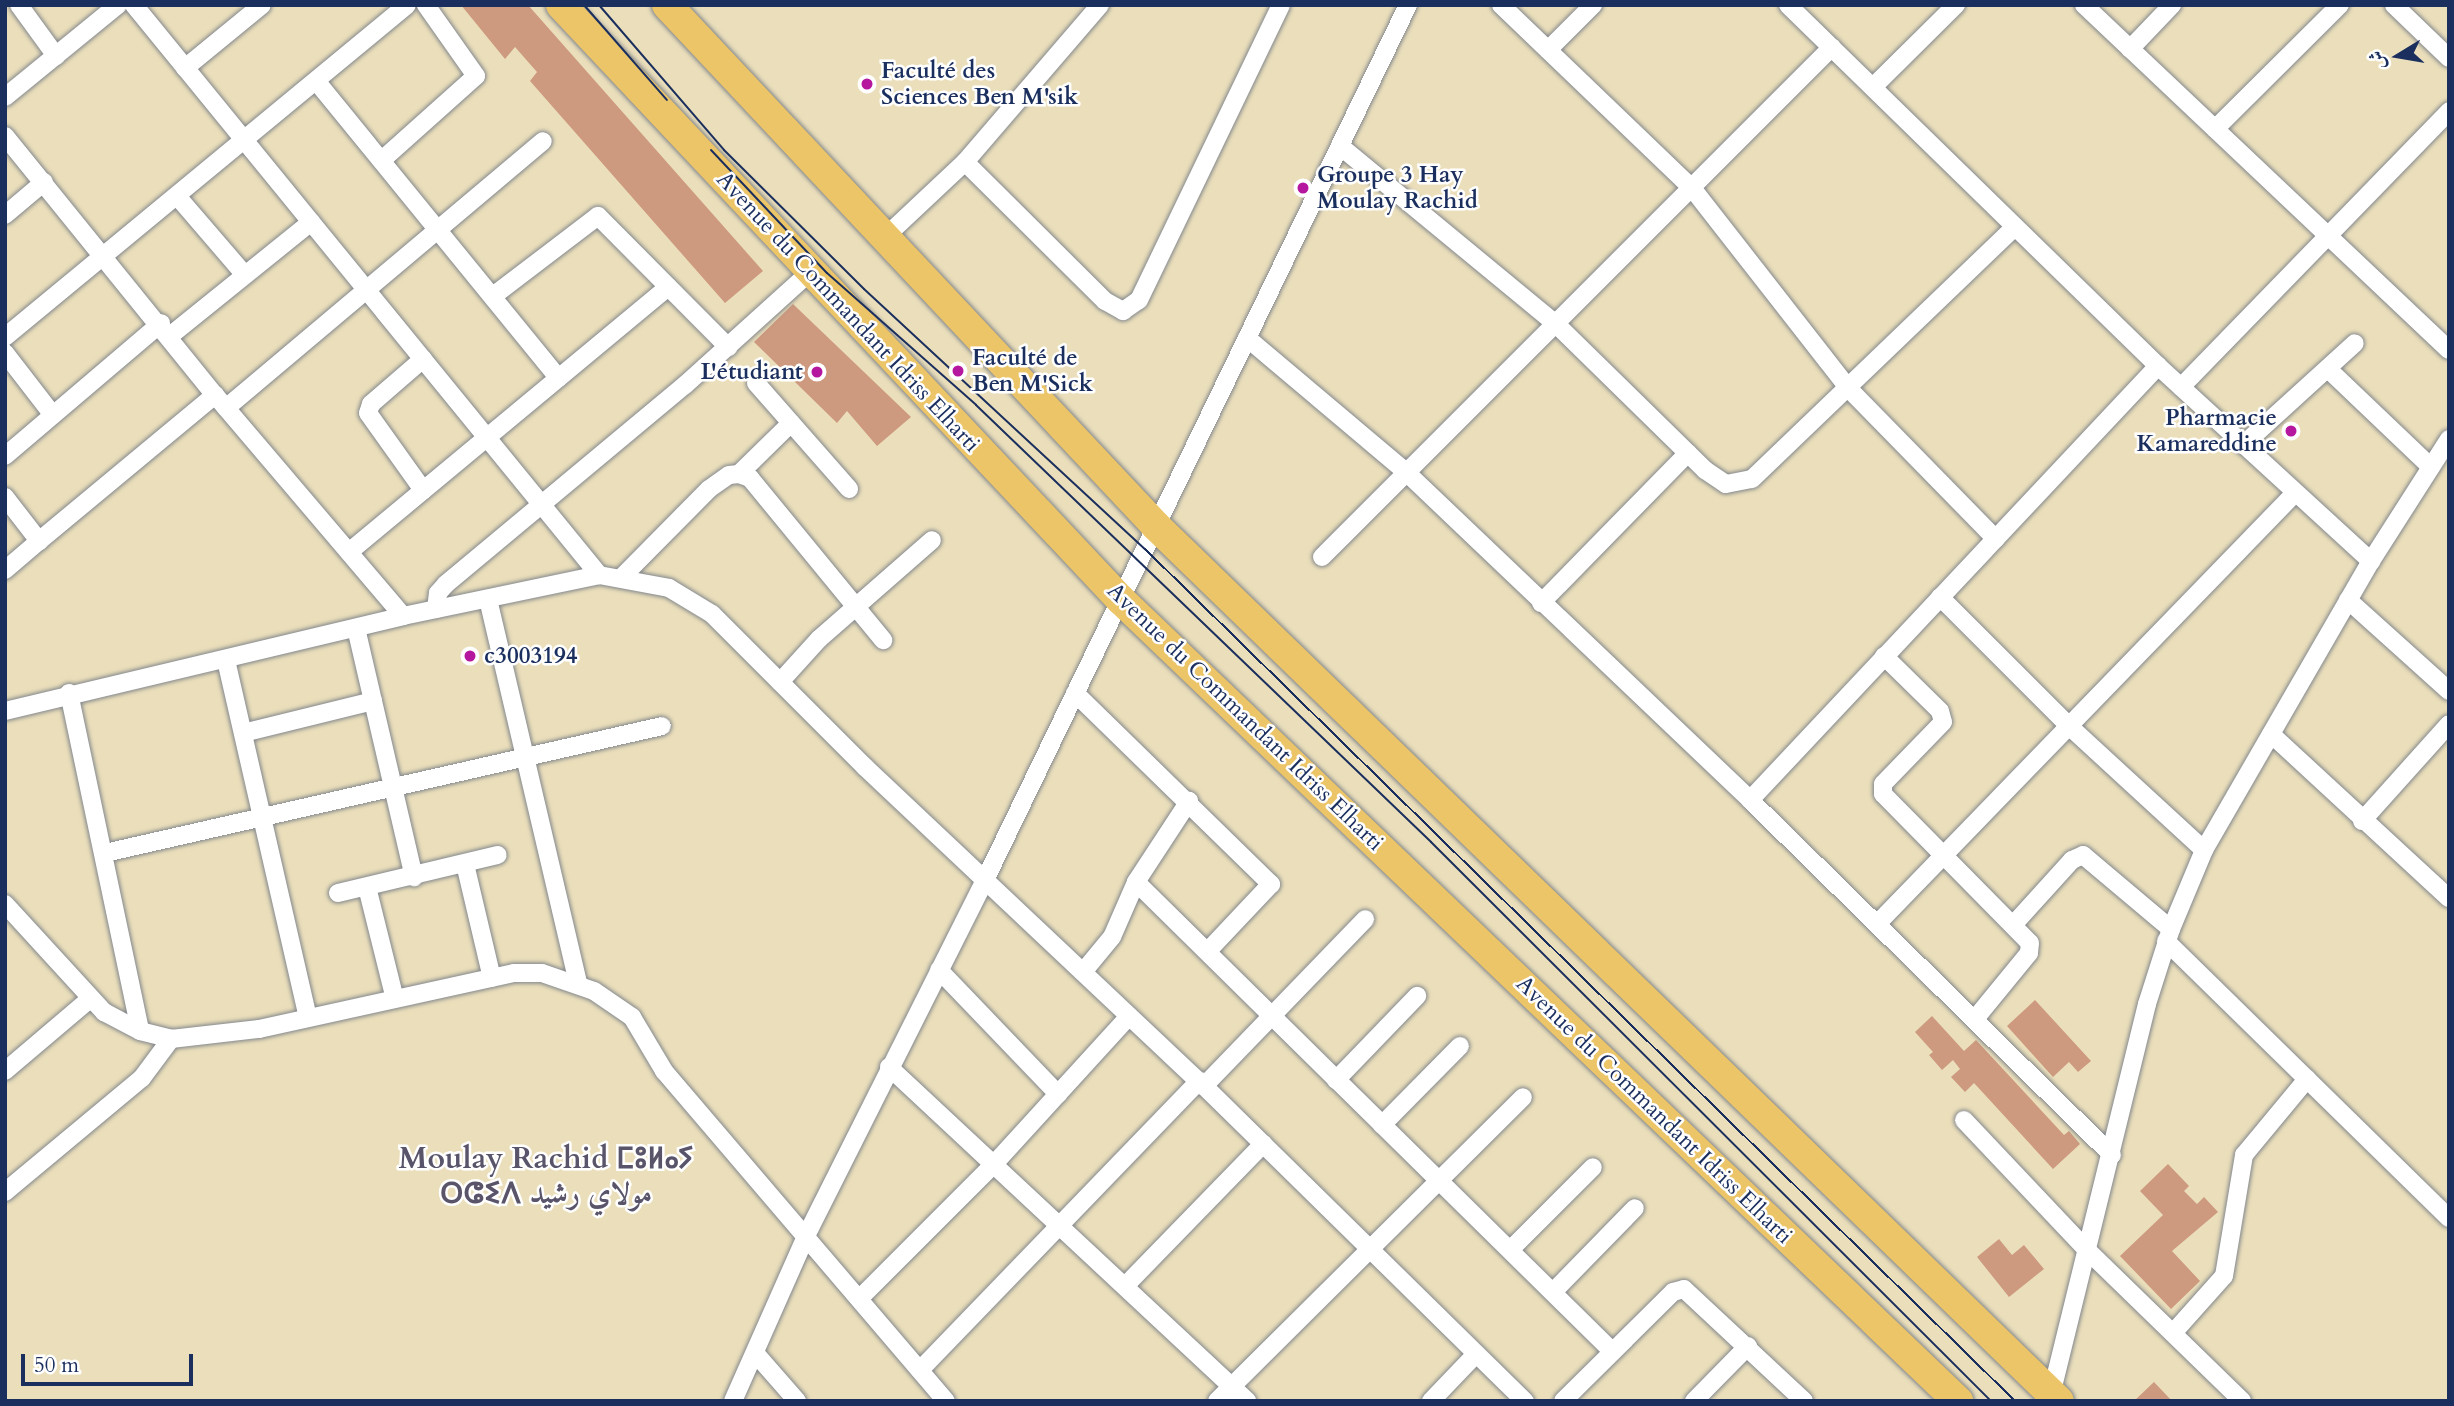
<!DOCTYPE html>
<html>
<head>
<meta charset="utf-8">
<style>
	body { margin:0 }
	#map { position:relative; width:2454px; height:1406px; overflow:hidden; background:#ebdfbb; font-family:Cardo,Amiri,"Noto Sans Tifinagh",serif }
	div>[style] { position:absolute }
	.building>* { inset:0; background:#cd997f }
	.roads { filter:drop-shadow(0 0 2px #83878c) drop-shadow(0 0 2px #83878c) }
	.street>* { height:18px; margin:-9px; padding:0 9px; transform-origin:9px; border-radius:9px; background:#fff }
	.primary>* { height:30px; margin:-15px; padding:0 15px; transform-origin:15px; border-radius:15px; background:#ecc569 }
	.tram>* { height:2px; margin:-1px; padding:0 1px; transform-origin:1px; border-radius:1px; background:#1b2f5e }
	.dots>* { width:19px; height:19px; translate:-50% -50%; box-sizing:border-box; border:4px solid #fff; border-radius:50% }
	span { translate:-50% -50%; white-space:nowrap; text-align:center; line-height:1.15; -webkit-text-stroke:5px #fff; paint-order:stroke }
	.poi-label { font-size:23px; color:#1b2f5e; font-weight:700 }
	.left { translate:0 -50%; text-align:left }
	.right { translate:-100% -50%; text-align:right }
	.street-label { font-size:23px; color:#1b2f5e }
	.district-label { font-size:30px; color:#59546a; font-weight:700 }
	.frame { position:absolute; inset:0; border:7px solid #1b2f5e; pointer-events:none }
	.north { position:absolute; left:2363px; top:21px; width:70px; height:70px; -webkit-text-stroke:5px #fff; paint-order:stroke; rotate:259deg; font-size:19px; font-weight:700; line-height:28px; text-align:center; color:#1b2f5e }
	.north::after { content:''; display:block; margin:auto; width:24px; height:32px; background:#1b2f5e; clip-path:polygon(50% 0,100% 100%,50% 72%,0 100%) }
	.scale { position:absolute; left:21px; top:1354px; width:172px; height:32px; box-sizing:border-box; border:4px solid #1b2f5e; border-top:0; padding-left:9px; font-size:21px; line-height:24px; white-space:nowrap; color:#1b2f5e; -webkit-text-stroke:5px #fff; paint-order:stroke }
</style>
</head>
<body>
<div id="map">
	<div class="building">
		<i style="clip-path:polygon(461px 5px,528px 5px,763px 271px,725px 303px,530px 81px,537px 72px,515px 47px,505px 59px)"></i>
		<i style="clip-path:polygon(793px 304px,911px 417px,877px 446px,847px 411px,837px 423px,754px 342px)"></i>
		<i style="clip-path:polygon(2035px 1000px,2091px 1061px,2078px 1072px,2069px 1062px,2053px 1077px,2007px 1026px)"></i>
		<i style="clip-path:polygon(1932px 1016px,1964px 1051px,1976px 1040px,2064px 1135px,2069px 1131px,2080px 1144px,2053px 1169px,1974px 1083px,1965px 1092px,1951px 1077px,1960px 1069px,1953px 1060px,1942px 1070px,1929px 1055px,1933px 1052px,1915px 1032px)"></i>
		<i style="clip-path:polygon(2168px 1164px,2189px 1186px,2184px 1191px,2197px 1204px,2204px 1197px,2218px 1212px,2172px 1251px,2200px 1281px,2171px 1309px,2120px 1256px,2163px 1215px,2140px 1191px)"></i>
		<i style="clip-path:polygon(1999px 1239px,2012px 1255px,2024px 1245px,2044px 1269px,2009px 1297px,1977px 1257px)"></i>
		<i style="clip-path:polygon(2154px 1382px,2172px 1401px,2134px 1401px)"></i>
	</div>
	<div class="roads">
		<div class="street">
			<i style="left:19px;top:5px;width:63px;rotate:54deg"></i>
			<i style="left:134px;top:5px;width:736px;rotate:50.79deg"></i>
			<i style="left:1501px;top:5px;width:265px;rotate:43.8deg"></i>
			<i style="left:1692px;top:188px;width:254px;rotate:52deg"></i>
			<i style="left:1848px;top:388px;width:211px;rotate:45.6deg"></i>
			<i style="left:1788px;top:5px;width:517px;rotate:44.29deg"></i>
			<i style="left:2158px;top:366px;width:289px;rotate:42.5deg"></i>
			<i style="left:2084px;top:5px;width:502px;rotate:43.39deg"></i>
			<i style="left:2394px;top:5px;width:76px;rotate:43.9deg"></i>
			<i style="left:2130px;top:49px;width:61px;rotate:-46.3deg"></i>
			<i style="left:1548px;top:50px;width:64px;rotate:-45deg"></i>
			<i style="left:185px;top:68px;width:99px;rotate:-39.3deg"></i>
			<i style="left:317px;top:82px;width:382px;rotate:50.8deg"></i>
			<i style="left:1873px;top:87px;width:117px;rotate:-44.7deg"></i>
			<i style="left:5px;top:97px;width:146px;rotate:-39.2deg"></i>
			<i style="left:2215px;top:129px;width:176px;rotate:-44.8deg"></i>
			<i style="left:5px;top:136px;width:333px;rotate:51deg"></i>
			<i style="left:215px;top:395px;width:290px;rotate:49.6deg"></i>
			<i style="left:1340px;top:146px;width:280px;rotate:39.5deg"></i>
			<i style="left:1556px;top:324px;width:209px;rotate:44.4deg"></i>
			<i style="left:1705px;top:470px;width:25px;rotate:34deg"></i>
			<i style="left:1726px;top:484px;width:26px;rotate:-11deg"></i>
			<i style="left:1752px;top:479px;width:364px;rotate:-43.8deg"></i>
			<i style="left:382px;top:160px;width:126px;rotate:-41.8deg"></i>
			<i style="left:476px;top:76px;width:87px;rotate:-125.2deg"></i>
			<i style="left:965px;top:162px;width:197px;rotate:44.8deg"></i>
			<i style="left:1105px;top:301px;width:21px;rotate:29deg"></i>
			<i style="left:1123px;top:311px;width:19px;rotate:-35deg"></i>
			<i style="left:1139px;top:300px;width:327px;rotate:-64.3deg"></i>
			<i style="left:177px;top:196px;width:104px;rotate:49.3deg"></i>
			<i style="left:5px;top:215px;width:51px;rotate:-40.2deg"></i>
			<i style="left:885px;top:237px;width:110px;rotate:-43.2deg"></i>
			<i style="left:965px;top:162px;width:207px;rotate:-49.3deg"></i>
			<i style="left:493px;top:296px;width:132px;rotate:-37.3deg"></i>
			<i style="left:598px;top:216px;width:185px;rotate:45.2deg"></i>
			<i style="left:171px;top:335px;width:180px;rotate:-38.9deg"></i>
			<i style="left:5px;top:337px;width:521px;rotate:-39.55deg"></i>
			<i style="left:1247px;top:338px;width:208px;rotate:40.1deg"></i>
			<i style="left:1406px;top:472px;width:475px;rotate:43.6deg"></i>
			<i style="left:1750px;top:800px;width:507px;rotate:44.44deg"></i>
			<i style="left:5px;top:353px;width:78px;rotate:52.3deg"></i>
			<i style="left:423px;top:359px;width:69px;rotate:139.1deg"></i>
			<i style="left:371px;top:404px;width:9px;rotate:108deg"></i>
			<i style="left:368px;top:413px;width:95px;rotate:54.5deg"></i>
			<i style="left:2328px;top:369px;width:142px;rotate:43.6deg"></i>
			<i style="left:756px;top:383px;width:141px;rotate:48.7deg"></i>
			<i style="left:2181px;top:387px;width:385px;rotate:-45.8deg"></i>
			<i style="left:226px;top:408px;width:414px;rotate:-40.1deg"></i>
			<i style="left:2243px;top:445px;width:151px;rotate:-42.3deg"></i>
			<i style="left:5px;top:456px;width:205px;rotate:-40.4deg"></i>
			<i style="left:739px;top:474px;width:73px;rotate:-44.4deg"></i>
			<i style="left:5px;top:497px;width:56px;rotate:52.3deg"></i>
			<i style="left:39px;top:541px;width:45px;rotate:139.5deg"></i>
			<i style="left:39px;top:541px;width:229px;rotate:-39.7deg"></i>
			<i style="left:349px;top:552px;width:415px;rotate:-39.7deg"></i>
			<i style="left:1322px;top:557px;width:721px;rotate:-45deg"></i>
			<i style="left:621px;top:578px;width:125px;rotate:-45.3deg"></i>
			<i style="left:709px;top:489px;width:24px;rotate:-35deg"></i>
			<i style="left:729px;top:475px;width:10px;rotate:-6deg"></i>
			<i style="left:739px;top:474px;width:12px;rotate:20deg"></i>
			<i style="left:750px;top:478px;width:210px;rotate:50.6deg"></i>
			<i style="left:1940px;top:597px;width:182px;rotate:45deg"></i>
			<i style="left:2069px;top:726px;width:183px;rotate:42.6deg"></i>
			<i style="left:488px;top:599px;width:393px;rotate:76.8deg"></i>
			<i style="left:2348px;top:600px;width:136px;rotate:42deg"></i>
			<i style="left:1541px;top:603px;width:210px;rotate:-45.6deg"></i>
			<i style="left:436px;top:609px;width:16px;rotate:-83deg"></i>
			<i style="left:438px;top:593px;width:12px;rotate:-48deg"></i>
			<i style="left:446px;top:584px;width:311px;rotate:-39.8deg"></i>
			<i style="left:685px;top:385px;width:169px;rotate:-42.1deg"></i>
			<i style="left:356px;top:628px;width:256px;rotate:76.9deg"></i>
			<i style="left:1884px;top:656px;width:78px;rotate:44.5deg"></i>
			<i style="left:1940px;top:711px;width:11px;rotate:75deg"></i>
			<i style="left:1943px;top:722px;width:86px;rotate:134.1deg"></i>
			<i style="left:1883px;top:784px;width:10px;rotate:90deg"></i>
			<i style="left:1883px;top:794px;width:209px;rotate:45.4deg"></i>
			<i style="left:2030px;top:943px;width:10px;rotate:96deg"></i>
			<i style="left:2029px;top:953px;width:85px;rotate:129.3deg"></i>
			<i style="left:226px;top:660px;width:367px;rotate:77.1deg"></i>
			<i style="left:780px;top:682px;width:58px;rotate:-47.8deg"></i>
			<i style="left:819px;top:639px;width:150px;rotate:-41.2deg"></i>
			<i style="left:69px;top:693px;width:345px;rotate:78.1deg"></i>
			<i style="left:1075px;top:693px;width:274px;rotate:44.3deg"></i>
			<i style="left:1271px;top:884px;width:93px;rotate:133.3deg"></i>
			<i style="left:5px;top:711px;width:409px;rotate:-13.4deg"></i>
			<i style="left:403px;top:616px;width:200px;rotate:-11.8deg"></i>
			<i style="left:599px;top:575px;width:71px;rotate:10.5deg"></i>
			<i style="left:669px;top:588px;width:50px;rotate:31.2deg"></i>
			<i style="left:712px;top:614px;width:216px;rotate:45deg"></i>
			<i style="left:865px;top:767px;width:465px;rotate:43.3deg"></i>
			<i style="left:1204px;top:1086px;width:450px;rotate:44.5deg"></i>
			<i style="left:243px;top:733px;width:134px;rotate:-13.8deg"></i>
			<i style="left:2271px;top:734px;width:242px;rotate:42.7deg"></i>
			<i style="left:1750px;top:800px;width:596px;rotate:-46.77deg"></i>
			<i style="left:2362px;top:821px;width:130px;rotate:-48.1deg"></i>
			<i style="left:105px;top:853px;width:571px;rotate:-12.84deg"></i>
			<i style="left:465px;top:864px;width:117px;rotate:76.7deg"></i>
			<i style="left:1136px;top:882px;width:668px;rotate:44.58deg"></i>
			<i style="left:367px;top:887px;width:115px;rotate:76deg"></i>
			<i style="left:338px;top:893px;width:164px;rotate:-13.4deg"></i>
			<i style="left:5px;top:904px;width:147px;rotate:47.5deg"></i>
			<i style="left:104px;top:1012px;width:41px;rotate:27.8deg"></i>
			<i style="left:140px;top:1031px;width:32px;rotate:14deg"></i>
			<i style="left:171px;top:1039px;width:89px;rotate:-6.5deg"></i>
			<i style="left:259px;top:1029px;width:261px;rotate:-12.4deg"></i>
			<i style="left:514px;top:973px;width:28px"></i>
			<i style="left:542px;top:973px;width:55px;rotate:19.1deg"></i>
			<i style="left:594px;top:991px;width:46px;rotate:34.4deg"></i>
			<i style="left:632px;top:1017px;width:63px;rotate:59.3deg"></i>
			<i style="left:664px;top:1071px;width:434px;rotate:49.5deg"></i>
			<i style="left:1877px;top:924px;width:599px;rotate:-45.88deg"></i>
			<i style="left:2014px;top:924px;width:86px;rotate:-47.8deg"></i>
			<i style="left:2072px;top:860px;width:12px;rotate:-24deg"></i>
			<i style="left:2083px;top:855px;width:115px;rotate:40.1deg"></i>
			<i style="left:2166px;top:941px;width:396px;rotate:44.4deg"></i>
			<i style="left:939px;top:970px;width:172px;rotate:46.2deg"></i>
			<i style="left:1083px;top:972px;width:45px;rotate:-50.4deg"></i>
			<i style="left:1112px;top:937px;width:60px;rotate:-66.4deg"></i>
			<i style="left:1136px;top:882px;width:97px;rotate:-56.8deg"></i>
			<i style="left:889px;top:1067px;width:490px;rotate:43deg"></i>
			<i style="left:5px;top:1071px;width:111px;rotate:-40.3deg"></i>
			<i style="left:1336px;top:1080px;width:117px;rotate:-46deg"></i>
			<i style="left:1204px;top:1086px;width:232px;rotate:-46deg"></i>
			<i style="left:1964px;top:1120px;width:180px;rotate:46.6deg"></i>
			<i style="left:2088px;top:1251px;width:215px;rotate:44.2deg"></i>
			<i style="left:1382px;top:1125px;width:111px;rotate:-45.4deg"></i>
			<i style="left:5px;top:1192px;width:178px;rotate:-39.8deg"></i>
			<i style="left:142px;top:1078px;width:49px;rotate:-53.4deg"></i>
			<i style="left:1510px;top:1250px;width:117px;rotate:-45deg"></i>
			<i style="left:1126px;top:1285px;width:197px;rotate:-45.8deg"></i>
			<i style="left:1553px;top:1292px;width:117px;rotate:-45.7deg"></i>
			<i style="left:860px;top:1298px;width:191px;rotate:-45deg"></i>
			<i style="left:995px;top:1163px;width:199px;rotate:-47.6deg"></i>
			<i style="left:2173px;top:1333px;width:76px;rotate:-48.2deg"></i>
			<i style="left:2224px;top:1276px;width:123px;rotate:-80.6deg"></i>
			<i style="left:2244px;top:1155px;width:99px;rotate:-50.3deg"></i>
			<i style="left:755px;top:1353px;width:64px;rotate:48.8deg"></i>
			<i style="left:920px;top:1370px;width:402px;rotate:-46deg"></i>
			<i style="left:2050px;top:1399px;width:407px;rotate:-76.2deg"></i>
			<i style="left:2147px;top:1004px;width:79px;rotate:-72.3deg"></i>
			<i style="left:2171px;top:929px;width:86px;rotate:-67.3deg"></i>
			<i style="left:2204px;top:850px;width:334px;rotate:-60deg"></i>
			<i style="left:2371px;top:561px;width:145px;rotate:-57.4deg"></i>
			<i style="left:733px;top:1401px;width:180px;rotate:-66.1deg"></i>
			<i style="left:806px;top:1236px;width:398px;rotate:-63.3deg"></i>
			<i style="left:985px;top:880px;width:972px;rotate:-64.2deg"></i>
			<i style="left:1217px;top:1401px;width:431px;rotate:-44.8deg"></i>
			<i style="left:1431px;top:1401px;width:65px;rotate:-46.2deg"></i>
			<i style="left:1563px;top:1401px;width:155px;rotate:-44.7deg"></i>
			<i style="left:1673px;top:1292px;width:11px;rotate:-15deg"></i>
			<i style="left:1684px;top:1289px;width:164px;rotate:43deg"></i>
			<i style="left:1694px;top:1401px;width:77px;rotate:-45.5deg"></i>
		</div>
		<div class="primary">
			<i style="left:561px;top:5px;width:817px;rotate:46.74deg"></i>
			<i style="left:1121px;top:600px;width:1159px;rotate:43.74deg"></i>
			<i style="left:667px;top:5px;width:715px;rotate:46.81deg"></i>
			<i style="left:1156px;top:526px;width:1257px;rotate:44.1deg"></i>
		</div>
	</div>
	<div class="tram">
		<i style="left:584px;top:5px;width:126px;rotate:48.9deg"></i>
		<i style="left:599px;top:5px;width:191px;rotate:49.2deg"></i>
		<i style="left:724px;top:150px;width:197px;rotate:44.8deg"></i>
		<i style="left:864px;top:289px;width:383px;rotate:42.8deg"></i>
		<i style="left:1145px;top:549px;width:1218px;rotate:44.4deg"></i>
		<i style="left:711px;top:150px;width:169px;rotate:46.7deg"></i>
		<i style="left:827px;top:273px;width:199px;rotate:41.5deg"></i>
		<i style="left:976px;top:405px;width:631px;rotate:43.84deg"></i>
		<i style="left:1431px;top:842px;width:791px;rotate:44.95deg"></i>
	</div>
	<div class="dots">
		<i style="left:867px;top:84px;background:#b5179e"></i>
		<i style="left:1303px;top:188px;background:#b5179e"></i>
		<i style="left:958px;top:371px;background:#b5179e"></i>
		<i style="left:817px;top:372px;background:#b5179e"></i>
		<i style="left:2291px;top:431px;background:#b5179e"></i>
		<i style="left:470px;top:656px;background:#b5179e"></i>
	</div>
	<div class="poi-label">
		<span class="left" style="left:881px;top:84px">Faculté des<br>Sciences Ben M'sik</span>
		<span class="left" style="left:1317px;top:188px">Groupe 3 Hay<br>Moulay Rachid</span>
		<span class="left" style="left:972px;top:371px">Faculté de<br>Ben M'Sick</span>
		<span class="right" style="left:803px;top:372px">L'étudiant</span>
		<span class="right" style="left:2277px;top:431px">Pharmacie<br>Kamareddine</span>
		<span class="left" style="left:484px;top:656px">c3003194</span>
	</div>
	<div class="street-label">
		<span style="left:848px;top:312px;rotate:47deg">Avenue du Commandant Idriss Elharti</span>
		<span style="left:1245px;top:717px;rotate:44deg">Avenue du Commandant Idriss Elharti</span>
		<span style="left:1654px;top:1110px;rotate:44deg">Avenue du Commandant Idriss Elharti</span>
	</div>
	<div class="district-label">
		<span style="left:546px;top:1176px">Moulay Rachid ⵎⵓⵍⴰⵢ<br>ⵔⵛⵉⴷ مولاي رشيد</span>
	</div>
	<div class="frame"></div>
	<div class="north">ش</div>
	<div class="scale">50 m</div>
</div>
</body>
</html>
